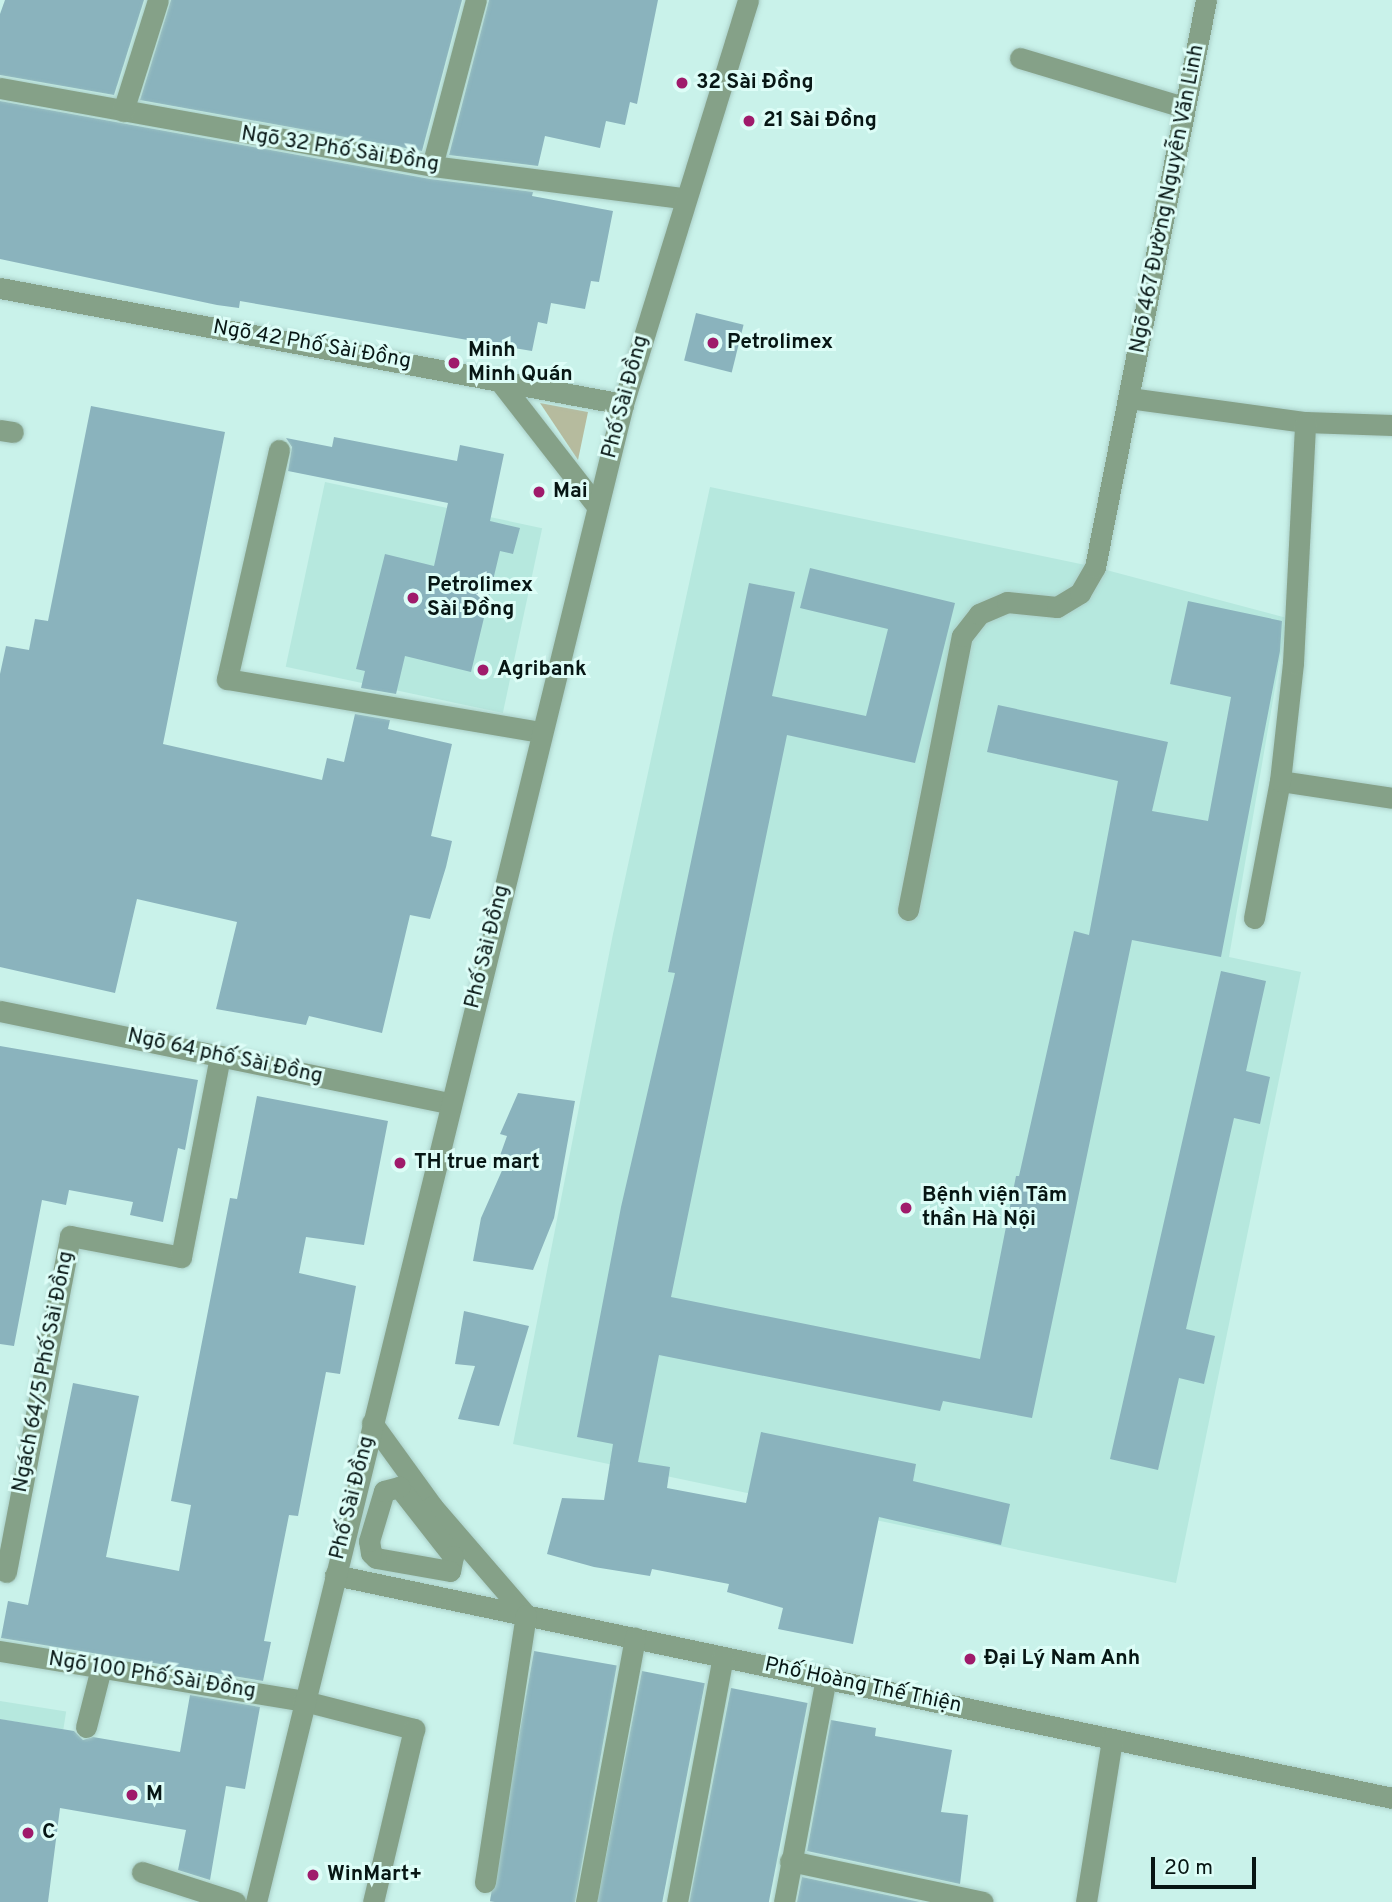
<!DOCTYPE html>
<html>
<head>
<meta charset="utf-8">
<style>
	body { margin:0 }
	#map { position:relative; width:1392px; height:1902px; overflow:hidden; background:#c9f2ea; font-family:Overpass,sans-serif }
	div>[style] { position:absolute }
	.built>* { inset:0; background:#b6e8de; transform-origin:0 0 }
	.green>* { inset:0; background:#b6bb9e }
	.building>* { inset:0; background:#8ab3bd; transform-origin:0 0 }
	.roads { filter:drop-shadow(0 0 2px #aacfc8) drop-shadow(0 0 2px #aacfc8) }
	.minor>* { height:21px; margin:-10.5px; padding:0 10.5px; transform-origin:10.5px; border-radius:10.5px; background:#85a188 }
	.dots>* { width:19px; height:19px; translate:-50% -50%; box-sizing:border-box; border:4px solid #ddfdf7; border-radius:50% }
	span { translate:-50% -50%; white-space:nowrap; text-align:center; line-height:1.15; -webkit-text-stroke:6px #ddfdf7; paint-order:stroke }
	.poi-label { font-size:21px; color:#071614; font-weight:700 }
	.left { translate:0 -50%; text-align:left }
	.street-label { font-size:21px; color:#071614 }
	.scale { position:absolute; left:1151px; top:1857px; width:105px; height:32px; box-sizing:border-box; border:4px solid #071614; border-top:0; padding-left:9px; font-size:21px; line-height:24px; white-space:nowrap; color:#071614; -webkit-text-stroke:5px #ddfdf7; paint-order:stroke }
</style>
</head>
<body>
<div id="map">
	<div class="built">
		<i style="left:325px;top:482px;width:222px;height:189px;rotate:12deg"></i>
		<i style="clip-path:polygon(710px 487px,1095px 567px,1287px 618px,1229px 957px,1301px 972px,1176px 1583px,513px 1444px,613px 934px)"></i>
		<i style="left:0;top:1701px;width:67px;height:18px;rotate:9deg"></i>
	</div>
	<div class="green">
		<i style="clip-path:polygon(540px 403px,588px 412px,578px 460px)"></i>
	</div>
	<div class="building">
		<i style="clip-path:polygon(5px 0,144px 0,114px 95px,0 75px,0 14px)"></i>
		<i style="clip-path:polygon(171px 0,462px 0,422px 151px,140px 100px)"></i>
		<i style="clip-path:polygon(489px 0,658px 0,637px 104px,630px 102px,625px 125px,606px 121px,600px 148px,545px 136px,538px 166px,449px 155px)"></i>
		<i style="clip-path:polygon(0 101px,430px 179px,533px 192px,532px 196px,613px 211px,599px 282px,591px 281px,585px 309px,551px 303px,547px 324px,538px 322px,532px 351px,240px 301px,239px 308px,217px 305px,0 259px)"></i>
		<i style="left:696px;top:313px;width:49px;height:49px;rotate:14deg"></i>
		<i style="clip-path:polygon(91px 406px,225px 432px,163px 744px,322px 780px,327px 758px,344px 762px,355px 714px,390px 720px,388px 729px,452px 744px,431px 836px,452px 841px,446px 867px,430px 919px,410px 915px,382px 1033px,309px 1016px,306px 1025px,216px 1009px,237px 922px,137px 899px,115px 993px,0 967px,0 674px,6px 646px,29px 650px,35px 619px,48px 621px)"></i>
		<i style="clip-path:polygon(334px 437px,457px 461px,460px 445px,504px 454px,490px 521px,520px 528px,513px 554px,500px 551px,471px 672px,405px 656px,396px 694px,361px 688px,365px 671px,356px 669px,385px 554px,434px 566px,448px 503px,288px 471px,292px 447px,286px 438px,332px 447px)"></i>
		<i style="clip-path:polygon(810px 568px,955px 603px,915px 763px,787px 735px,671px 1297px,980px 1359px,1016px 1176px,1019px 1176px,1074px 931px,1089px 935px,1118px 781px,987px 752px,998px 705px,1168px 742px,1152px 811px,1208px 821px,1231px 697px,1170px 684px,1188px 601px,1282px 621px,1280px 651px,1221px 957px,1132px 940px,1032px 1418px,943px 1401px,940px 1411px,659px 1355px,638px 1462px,670px 1467px,667px 1488px,746px 1503px,761px 1432px,916px 1464px,913px 1481px,1010px 1504px,1001px 1545px,879px 1517px,853px 1644px,778px 1629px,783px 1608px,727px 1592px,729px 1584px,652px 1569px,650px 1576px,594px 1567px,547px 1554px,562px 1498px,604px 1500px,613px 1444px,577px 1437px,621px 1207px,675px 973px,668px 972px,749px 583px,795px 592px,772px 696px,866px 716px,888px 629px,800px 608px)"></i>
		<i style="clip-path:polygon(1221px 971px,1266px 981px,1246px 1071px,1270px 1077px,1260px 1124px,1234px 1118px,1186px 1329px,1215px 1336px,1204px 1384px,1179px 1378px,1158px 1470px,1110px 1459px)"></i>
		<i style="clip-path:polygon(0 1046px,198px 1080px,185px 1150px,178px 1148px,163px 1222px,130px 1215px,133px 1202px,69px 1190px,66px 1205px,42px 1200px,14px 1346px,0 1344px)"></i>
		<i style="clip-path:polygon(518px 1093px,575px 1101px,554px 1218px,533px 1270px,473px 1261px,481px 1218px,504px 1166px,497px 1164px,507px 1136px,500px 1134px)"></i>
		<i style="clip-path:polygon(257px 1096px,388px 1121px,364px 1245px,306px 1237px,299px 1273px,356px 1286px,340px 1374px,326px 1372px,298px 1516px,289px 1515px,264px 1641px,271px 1642px,263px 1681px,1px 1638px,8px 1601px,28px 1605px,73px 1383px,139px 1396px,106px 1557px,179px 1571px,191px 1505px,171px 1501px,230px 1198px,237px 1199px)"></i>
		<i style="clip-path:polygon(464px 1311px,529px 1326px,499px 1426px,458px 1419px,475px 1366px,455px 1364px)"></i>
		<i style="left:534px;top:1651px;width:84px;height:254px;rotate:10deg"></i>
		<i style="left:642px;top:1671px;width:64px;height:235px;rotate:11deg"></i>
		<i style="left:731px;top:1688px;width:78px;height:218px;rotate:11deg"></i>
		<i style="clip-path:polygon(190px 1695px,260px 1707px,245px 1789px,226px 1786px,210px 1880px,178px 1870px,186px 1830px,60px 1808px,48px 1902px,0 1902px,0 1719px,74px 1731px,83px 1740px,93px 1737px,180px 1752px)"></i>
		<i style="clip-path:polygon(831px 1720px,876px 1728px,875px 1736px,952px 1750px,941px 1812px,968px 1815px,960px 1884px,807px 1851px)"></i>
		<i style="clip-path:polygon(802px 1877px,920px 1902px,797px 1902px)"></i>
	</div>
	<div class="roads">
		<div class="minor">
			<i style="left:1020px;top:58px;width:170px;rotate:16.7deg"></i>
			<i style="left:0;top:88px;width:439px;rotate:10.2deg"></i>
			<i style="left:432px;top:166px;width:253px;rotate:7.3deg"></i>
			<i style="left:123px;top:111px;width:116px;rotate:-72.5deg"></i>
			<i style="left:432px;top:166px;width:172px;rotate:-75.2deg"></i>
			<i style="left:0;top:288px;width:634px;rotate:10.55deg"></i>
			<i style="left:498px;top:379px;width:161px;rotate:52.1deg"></i>
			<i style="left:1129px;top:398px;width:178px;rotate:7.8deg"></i>
			<i style="left:1305px;top:422px;width:87px;rotate:2deg"></i>
			<i style="left:0;top:430px;width:13px;rotate:9deg"></i>
			<i style="left:279px;top:450px;width:235px;rotate:102.8deg"></i>
			<i style="left:227px;top:679px;width:317px;rotate:9.6deg"></i>
			<i style="left:1280px;top:781px;width:113px;rotate:8.6deg"></i>
			<i style="left:908px;top:910px;width:279px;rotate:-78.9deg"></i>
			<i style="left:962px;top:636px;width:28px;rotate:-52deg"></i>
			<i style="left:979px;top:614px;width:30px;rotate:-23deg"></i>
			<i style="left:1007px;top:602px;width:50px;rotate:5.7deg"></i>
			<i style="left:1057px;top:607px;width:27px;rotate:-31deg"></i>
			<i style="left:1080px;top:593px;width:30px;rotate:-60deg"></i>
			<i style="left:1095px;top:567px;width:578px;rotate:-78.92deg"></i>
			<i style="left:1254px;top:918px;width:139px;rotate:-79.3deg"></i>
			<i style="left:1280px;top:781px;width:119px;rotate:-83.7deg"></i>
			<i style="left:1293px;top:663px;width:241px;rotate:-87.1deg"></i>
			<i style="left:0;top:1011px;width:459px;rotate:11.6deg"></i>
			<i style="left:372px;top:1423px;width:102px;rotate:54.1deg"></i>
			<i style="left:432px;top:1506px;width:144px;rotate:49.2deg"></i>
			<i style="left:399px;top:1487px;width:88px;rotate:52deg"></i>
			<i style="left:453px;top:1556px;width:15px;rotate:101deg"></i>
			<i style="left:450px;top:1571px;width:75px;rotate:-170deg"></i>
			<i style="left:376px;top:1558px;width:7px;rotate:-135deg"></i>
			<i style="left:371px;top:1553px;width:12px;rotate:-99deg"></i>
			<i style="left:369px;top:1541px;width:52px;rotate:-73.3deg"></i>
			<i style="left:384px;top:1491px;width:16px;rotate:-15deg"></i>
			<i style="left:6px;top:1572px;width:342px;rotate:-79.2deg"></i>
			<i style="left:70px;top:1236px;width:113px;rotate:10.7deg"></i>
			<i style="left:181px;top:1257px;width:205px;rotate:-79deg"></i>
			<i style="left:335px;top:1575px;width:1080px;rotate:11.91deg"></i>
			<i style="left:0;top:1651px;width:308px;rotate:9.3deg"></i>
			<i style="left:304px;top:1701px;width:114px;rotate:14.3deg"></i>
			<i style="left:414px;top:1729px;width:178px;rotate:103.3deg"></i>
			<i style="left:86px;top:1727px;width:61px;rotate:-75.7deg"></i>
			<i style="left:790px;top:1861px;width:197px;rotate:12deg"></i>
			<i style="left:142px;top:1872px;width:98px;rotate:17.9deg"></i>
			<i style="left:485px;top:1882px;width:270px;rotate:-81.3deg"></i>
			<i style="left:256px;top:1902px;width:1542px;rotate:-76.23deg"></i>
			<i style="left:623px;top:404px;width:423px;rotate:-72.8deg"></i>
			<i style="left:586px;top:1902px;width:269px;rotate:-79.5deg"></i>
			<i style="left:677px;top:1902px;width:249px;rotate:-79.4deg"></i>
			<i style="left:784px;top:1902px;width:228px;rotate:-79.4deg"></i>
			<i style="left:1086px;top:1902px;width:165px;rotate:-80.9deg"></i>
		</div>
	</div>
	<div class="dots">
		<i style="left:682px;top:83px;background:#9f1b6b"></i>
		<i style="left:749px;top:121px;background:#9f1b6b"></i>
		<i style="left:713px;top:343px;background:#9f1b6b"></i>
		<i style="left:454px;top:363px;background:#9f1b6b"></i>
		<i style="left:539px;top:492px;background:#9f1b6b"></i>
		<i style="left:413px;top:598px;background:#9f1b6b"></i>
		<i style="left:483px;top:670px;background:#9f1b6b"></i>
		<i style="left:400px;top:1163px;background:#9f1b6b"></i>
		<i style="left:906px;top:1208px;background:#9f1b6b"></i>
		<i style="left:970px;top:1659px;background:#9f1b6b"></i>
		<i style="left:132px;top:1795px;background:#9f1b6b"></i>
		<i style="left:28px;top:1833px;background:#9f1b6b"></i>
		<i style="left:313px;top:1875px;background:#9f1b6b"></i>
	</div>
	<div class="poi-label">
		<span class="left" style="left:696px;top:83px">32 Sài Đồng</span>
		<span class="left" style="left:763px;top:121px">21 Sài Đồng</span>
		<span class="left" style="left:727px;top:343px">Petrolimex</span>
		<span class="left" style="left:468px;top:363px">Minh<br>Minh Quán</span>
		<span class="left" style="left:553px;top:492px">Mai</span>
		<span class="left" style="left:427px;top:598px">Petrolimex<br>Sài Đồng</span>
		<span class="left" style="left:497px;top:670px">Agribank</span>
		<span class="left" style="left:414px;top:1163px">TH true mart</span>
		<span class="left" style="left:922px;top:1208px">Bệnh viện Tâm<br>thần Hà Nội</span>
		<span class="left" style="left:984px;top:1659px">Đại Lý Nam Anh</span>
		<span class="left" style="left:146px;top:1795px">M</span>
		<span class="left" style="left:42px;top:1833px">C</span>
		<span class="left" style="left:327px;top:1875px">WinMart+</span>
	</div>
	<div class="street-label">
		<span style="left:340px;top:150px;rotate:9deg">Ngõ 32 Phố Sài Đồng</span>
		<span style="left:1168px;top:199px;rotate:-79deg">Ngõ 467 Đường Nguyễn Văn Linh</span>
		<span style="left:312px;top:345px;rotate:10deg">Ngõ 42 Phố Sài Đồng</span>
		<span style="left:626px;top:397px;rotate:-75deg">Phố Sài Đồng</span>
		<span style="left:488px;top:947px;rotate:-76deg">Phố Sài Đồng</span>
		<span style="left:225px;top:1057px;rotate:12deg">Ngõ 64 phố Sài Đồng</span>
		<span style="left:44px;top:1372px;rotate:-79deg">Ngách 64/5 Phố Sài Đồng</span>
		<span style="left:353px;top:1498px;rotate:-76deg">Phố Sài Đồng</span>
		<span style="left:152px;top:1676px;rotate:9deg">Ngõ 100 Phố Sài Đồng</span>
		<span style="left:863px;top:1686px;rotate:12deg">Phố Hoàng Thế Thiện</span>
	</div>
	<div class="scale">20 m</div>
</div>
</body>
</html>
